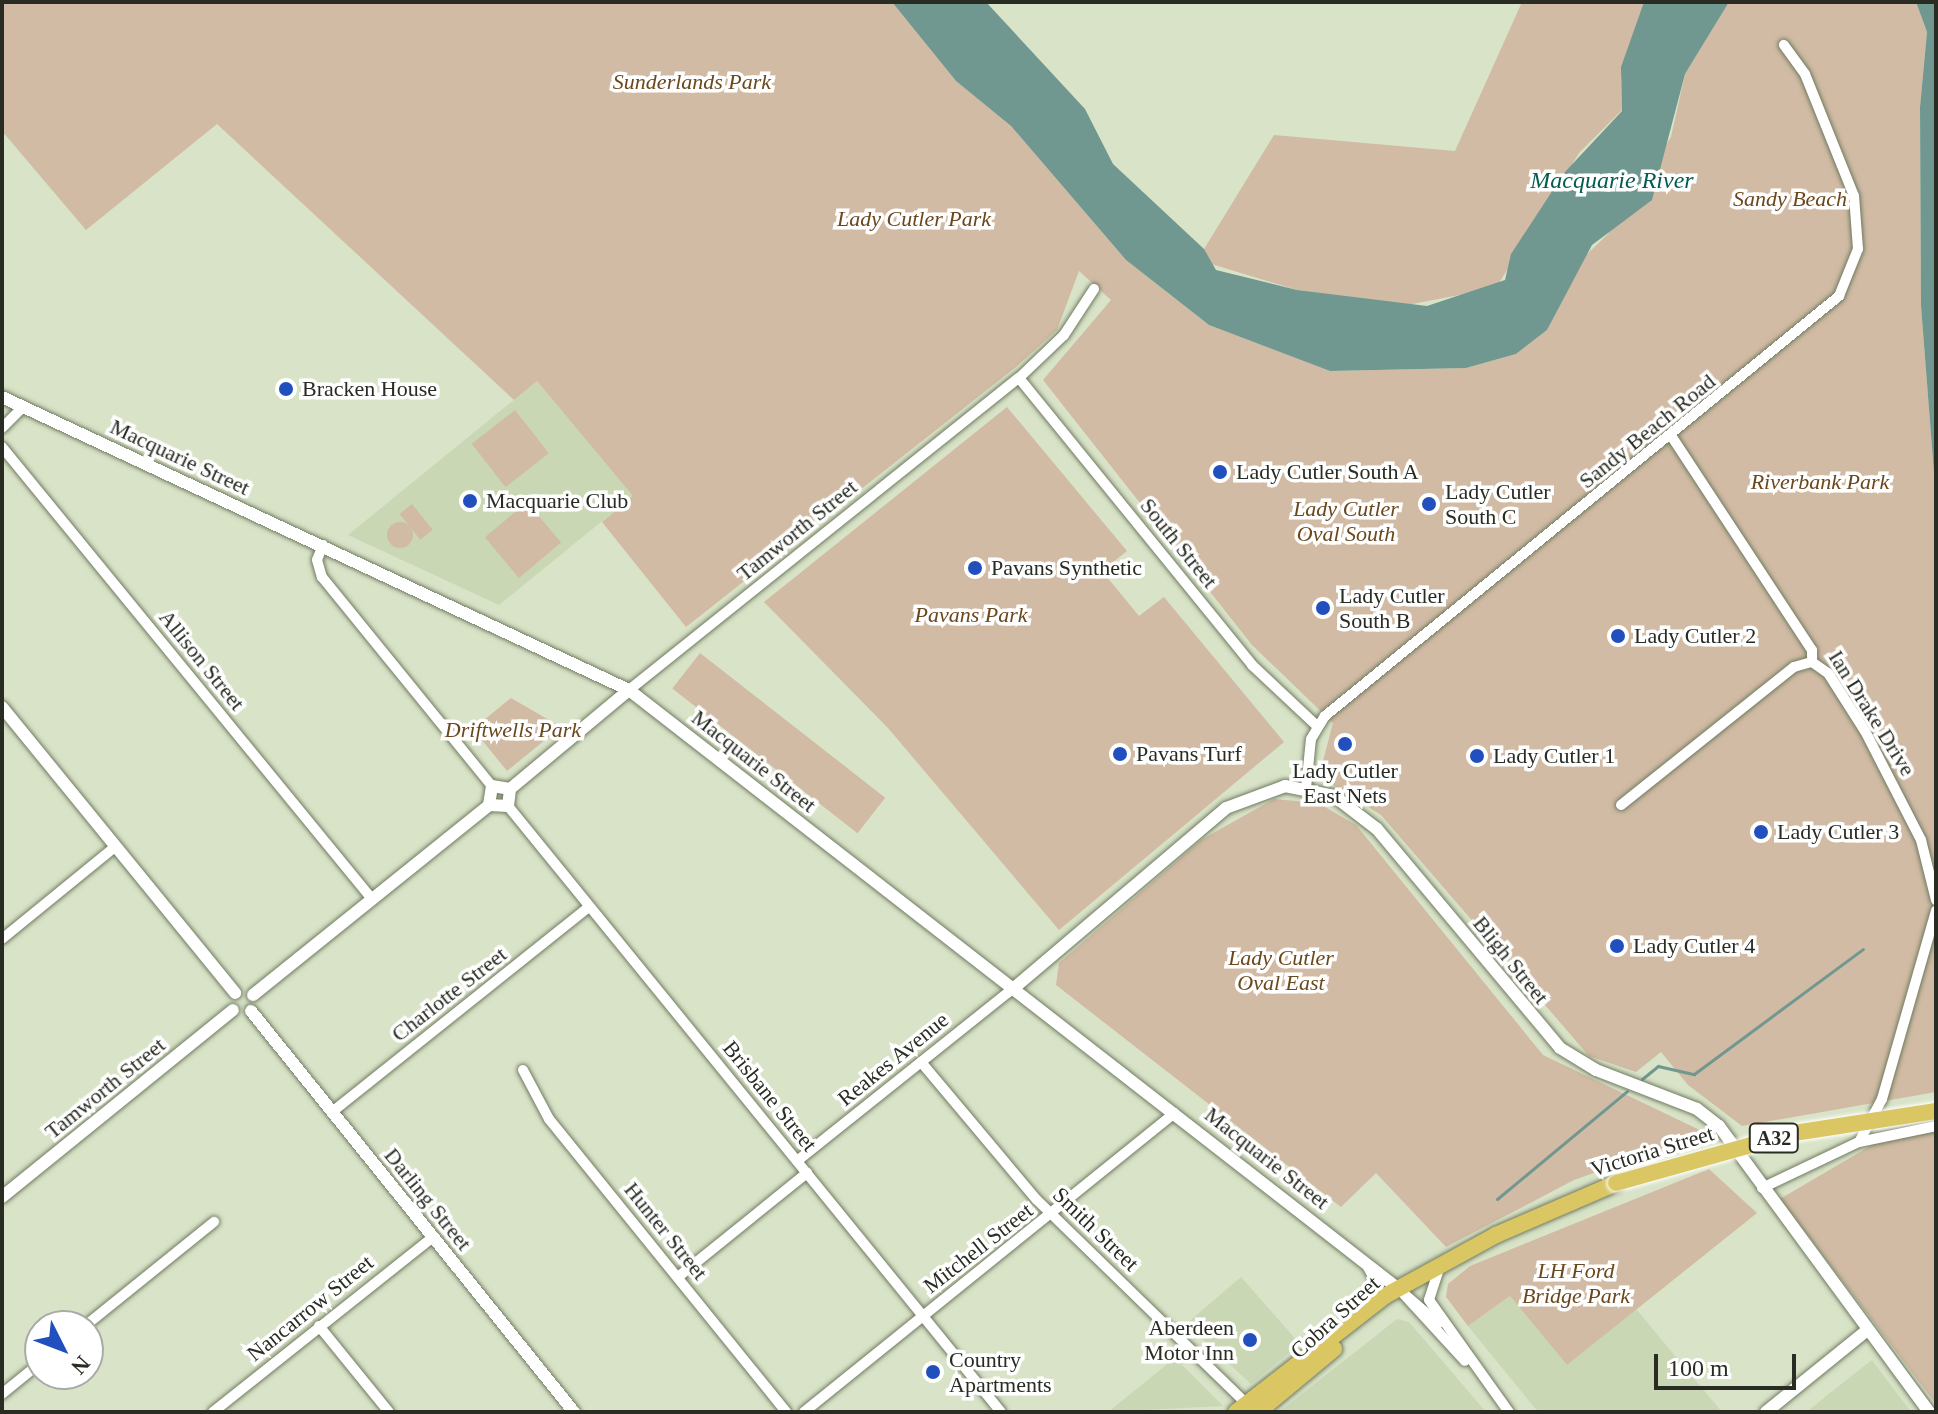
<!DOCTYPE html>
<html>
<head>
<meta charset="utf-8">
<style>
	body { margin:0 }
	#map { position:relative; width:1938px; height:1414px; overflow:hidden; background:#d8e3c7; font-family:Georgia,serif }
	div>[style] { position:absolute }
	.built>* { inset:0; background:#cad7b5 }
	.green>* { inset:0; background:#d1bba4; transform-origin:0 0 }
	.round { border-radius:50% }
	.water>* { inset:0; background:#719890 }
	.stream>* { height:3px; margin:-1.5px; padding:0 1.5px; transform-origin:1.5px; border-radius:1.5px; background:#719890 }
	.roads { filter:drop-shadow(0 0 2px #717b62) drop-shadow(0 0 2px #717b62) }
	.minor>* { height:10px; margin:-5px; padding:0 5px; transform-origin:5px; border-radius:5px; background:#fff }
	.tertiary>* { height:12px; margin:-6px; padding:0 6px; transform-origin:6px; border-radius:6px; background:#fff }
	.trunk>* { height:16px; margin:-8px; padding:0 8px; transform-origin:8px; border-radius:8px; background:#dac662 }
	.bridges { filter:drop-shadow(0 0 2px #fff) drop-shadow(0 0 2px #fff) }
	.trunk-bridge>* { height:16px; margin:-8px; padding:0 8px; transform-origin:8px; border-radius:8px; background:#dac662 }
	.dots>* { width:22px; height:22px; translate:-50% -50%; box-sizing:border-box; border:4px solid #fff; border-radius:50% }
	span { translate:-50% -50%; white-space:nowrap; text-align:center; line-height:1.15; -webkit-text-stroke:7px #fff; paint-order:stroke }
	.shield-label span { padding:2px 6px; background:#fff; border:2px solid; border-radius:6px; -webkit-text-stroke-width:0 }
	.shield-label { font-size:20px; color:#282c22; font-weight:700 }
	.park-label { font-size:22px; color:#6a471c; font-style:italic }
	.poi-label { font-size:22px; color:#282c22 }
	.left { translate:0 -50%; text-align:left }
	.right { translate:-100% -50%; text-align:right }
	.street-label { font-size:22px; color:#282c22 }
	.water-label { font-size:24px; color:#055b50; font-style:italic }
	.frame { position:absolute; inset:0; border:4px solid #282c22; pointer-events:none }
	.north { position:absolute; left:24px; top:1310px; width:80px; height:80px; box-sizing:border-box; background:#fff; border:2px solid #a9aba7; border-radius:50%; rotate:132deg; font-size:22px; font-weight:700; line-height:32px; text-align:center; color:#282c22 }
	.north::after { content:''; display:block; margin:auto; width:28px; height:36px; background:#2150be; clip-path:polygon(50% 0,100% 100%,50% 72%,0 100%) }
	.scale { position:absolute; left:1654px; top:1354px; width:142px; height:36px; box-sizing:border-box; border:4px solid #282c22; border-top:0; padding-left:10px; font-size:24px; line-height:28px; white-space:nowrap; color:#282c22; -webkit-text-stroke:6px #fff; paint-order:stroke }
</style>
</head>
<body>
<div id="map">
	<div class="built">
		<i style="clip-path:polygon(537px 381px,633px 496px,499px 605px,348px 535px)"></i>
		<i style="clip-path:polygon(1241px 1277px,1300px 1344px,1251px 1384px,1186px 1324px)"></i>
		<i style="clip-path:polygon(1510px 1296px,1567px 1365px,1636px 1309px,1722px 1412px,1538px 1412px,1468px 1326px)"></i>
		<i style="clip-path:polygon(1397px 1319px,1409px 1322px,1486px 1412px,1279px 1412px)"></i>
		<i style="clip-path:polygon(1175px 1358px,1223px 1406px,1108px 1412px)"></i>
		<i style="clip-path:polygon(1872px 1360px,1911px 1412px,1807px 1412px,1825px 1397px)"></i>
	</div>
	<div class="green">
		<i style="clip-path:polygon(2px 2px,892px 2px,956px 81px,1011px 126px,1126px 260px,1209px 325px,1330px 371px,1466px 368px,1516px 354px,1547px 330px,1582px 259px,1608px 234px,1671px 137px,1685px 74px,1729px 2px,1916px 2px,1927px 32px,1920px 107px,1921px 306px,1936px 499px,1936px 1092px,1742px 1126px,1688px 1085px,1661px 1052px,1636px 1072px,1589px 1056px,1381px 815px,1319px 776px,1333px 723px,1252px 645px,1043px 380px,1111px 300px,1079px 271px,1057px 330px,1016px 367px,686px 627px,602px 522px,633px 496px,537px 381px,514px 400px,217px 124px,86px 230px,2px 131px)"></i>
		<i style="clip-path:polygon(1522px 2px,1644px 2px,1621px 79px,1622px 110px,1579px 153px,1496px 288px,1407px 305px,1297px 290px,1208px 263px,1204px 249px,1274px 135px,1455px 151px)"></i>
		<i style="clip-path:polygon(1007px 407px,1127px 551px,1102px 571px,1139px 616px,1164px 597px,1284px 742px,1059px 930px,888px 728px,764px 602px)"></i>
		<i style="left:515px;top:410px;width:55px;height:55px;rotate:52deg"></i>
		<i style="left:527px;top:502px;width:53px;height:55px;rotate:50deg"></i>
		<i style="left:412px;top:504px;width:33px;height:16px;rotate:51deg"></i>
		<i class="round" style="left:387px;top:522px;width:26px;height:26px"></i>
		<i style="left:700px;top:653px;width:235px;height:45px;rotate:38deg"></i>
		<i style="clip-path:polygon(511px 698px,561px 727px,507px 771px,473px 729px)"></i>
		<i style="clip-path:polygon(1274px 799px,1318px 803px,1356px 825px,1543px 1055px,1706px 1133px,1574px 1180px,1446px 1247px,1376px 1173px,1341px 1207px,1056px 985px,1059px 963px,1201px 840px)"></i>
		<i style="clip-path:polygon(1912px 1131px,1936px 1132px,1936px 1404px,1780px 1199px,1877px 1142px)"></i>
		<i style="clip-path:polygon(1709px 1169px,1757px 1213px,1567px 1365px,1510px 1296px,1468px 1326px,1446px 1297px,1448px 1284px,1470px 1266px)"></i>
	</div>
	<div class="water">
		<i style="clip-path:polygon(892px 2px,986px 2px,1085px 109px,1113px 164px,1204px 249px,1216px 270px,1297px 290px,1427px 306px,1505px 280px,1511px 254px,1564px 173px,1622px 111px,1621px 67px,1644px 2px,1729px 2px,1685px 74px,1652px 200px,1592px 245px,1547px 330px,1516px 354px,1466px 368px,1330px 371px,1209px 325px,1126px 260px,1011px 126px,956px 81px)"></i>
		<i style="clip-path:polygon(1916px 2px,1936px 2px,1936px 499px,1921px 306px,1920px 107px,1927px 32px)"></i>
	</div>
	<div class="stream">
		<i style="left:1642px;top:1079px;width:21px;rotate:-39deg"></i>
		<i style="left:1658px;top:1066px;width:37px;rotate:13deg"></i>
		<i style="left:1694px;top:1074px;width:210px;rotate:-36.5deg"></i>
		<i style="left:1497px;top:1199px;width:169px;rotate:-39.7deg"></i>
	</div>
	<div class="roads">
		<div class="minor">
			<i style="left:1019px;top:378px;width:370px;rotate:50.9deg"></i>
			<i style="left:1252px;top:665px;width:89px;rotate:43.2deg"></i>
			<i style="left:2px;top:428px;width:30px;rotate:-45deg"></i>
			<i style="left:1672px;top:437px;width:255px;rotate:56.7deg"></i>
			<i style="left:1812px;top:650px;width:12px;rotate:90deg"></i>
			<i style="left:1812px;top:662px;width:19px;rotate:35deg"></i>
			<i style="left:1828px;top:673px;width:69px;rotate:57.5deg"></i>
			<i style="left:1865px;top:731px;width:123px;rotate:62.8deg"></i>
			<i style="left:1921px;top:840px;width:62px;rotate:76deg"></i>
			<i style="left:2px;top:447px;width:584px;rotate:50.7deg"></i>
			<i style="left:323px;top:545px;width:16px;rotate:112deg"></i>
			<i style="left:317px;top:560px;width:18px;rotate:74deg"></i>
			<i style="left:322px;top:577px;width:269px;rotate:50.9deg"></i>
			<i style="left:629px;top:690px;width:499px;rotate:-38.7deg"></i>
			<i style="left:1019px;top:378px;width:62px;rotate:-43.7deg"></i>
			<i style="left:1064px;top:335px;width:55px;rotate:-56.9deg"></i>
			<i style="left:1306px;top:788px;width:49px;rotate:-84.2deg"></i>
			<i style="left:1311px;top:739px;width:27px;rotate:-59deg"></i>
			<i style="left:1325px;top:716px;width:664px;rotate:-39.25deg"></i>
			<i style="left:1839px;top:296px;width:51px;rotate:-68deg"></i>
			<i style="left:1858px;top:249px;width:53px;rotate:-94.3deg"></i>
			<i style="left:1854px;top:196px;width:131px;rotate:-111.9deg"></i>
			<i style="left:1805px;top:74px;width:36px;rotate:-126deg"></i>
			<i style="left:1621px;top:805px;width:221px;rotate:-38.6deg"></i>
			<i style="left:1794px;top:667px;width:19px;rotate:-16deg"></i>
			<i style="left:508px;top:806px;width:781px;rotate:50.87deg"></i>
			<i style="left:2px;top:939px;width:147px;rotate:-39.2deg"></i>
			<i style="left:921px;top:1062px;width:180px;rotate:50deg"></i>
			<i style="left:1037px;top:1200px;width:298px;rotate:44.2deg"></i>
			<i style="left:523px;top:1070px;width:55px;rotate:62deg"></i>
			<i style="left:549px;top:1119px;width:377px;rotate:51deg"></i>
			<i style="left:332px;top:1112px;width:329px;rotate:-38.6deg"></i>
			<i style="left:1859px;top:1142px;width:49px;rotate:-61.9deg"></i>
			<i style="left:1882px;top:1099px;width:196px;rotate:-74deg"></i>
			<i style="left:797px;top:1161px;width:278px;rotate:-38.6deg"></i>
			<i style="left:1762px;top:1188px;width:107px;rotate:-25.4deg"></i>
			<i style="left:1859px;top:1142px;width:79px;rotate:-11.7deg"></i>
			<i style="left:1438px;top:1272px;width:29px;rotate:108deg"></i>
			<i style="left:1429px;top:1300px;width:138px;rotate:54.5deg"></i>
			<i style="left:678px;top:1277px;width:166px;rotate:-38.9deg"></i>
			<i style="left:1400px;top:1290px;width:96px;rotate:47.5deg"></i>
			<i style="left:1402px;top:1292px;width:48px;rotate:40.7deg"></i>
			<i style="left:85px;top:1326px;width:166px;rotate:-38.9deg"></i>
			<i style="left:319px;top:1326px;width:111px;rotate:50.9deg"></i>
			<i style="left:2px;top:1394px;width:49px;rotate:-39.2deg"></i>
			<i style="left:213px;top:1412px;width:281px;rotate:-38.5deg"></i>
			<i style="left:804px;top:1412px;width:476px;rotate:-38.9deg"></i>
		</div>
		<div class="tertiary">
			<i style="left:2px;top:397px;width:692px;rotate:25.05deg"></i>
			<i style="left:629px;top:690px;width:977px;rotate:37.89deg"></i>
			<i style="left:2px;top:707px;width:369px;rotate:50.8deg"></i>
			<i style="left:510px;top:789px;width:155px;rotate:-39.8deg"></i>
			<i style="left:489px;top:805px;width:19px;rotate:-81deg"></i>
			<i style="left:492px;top:786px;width:18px;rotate:9deg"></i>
			<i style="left:489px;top:805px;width:19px;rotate:3deg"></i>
			<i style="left:508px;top:806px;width:17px;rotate:-83deg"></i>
			<i style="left:1014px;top:988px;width:278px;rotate:-40.3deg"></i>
			<i style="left:1226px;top:808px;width:63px;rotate:-20.4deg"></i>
			<i style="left:1285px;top:786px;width:50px;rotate:11.5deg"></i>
			<i style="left:1334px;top:796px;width:54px;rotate:37.5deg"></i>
			<i style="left:1377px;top:829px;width:285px;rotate:50.1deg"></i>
			<i style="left:1560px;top:1048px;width:42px;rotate:31.4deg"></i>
			<i style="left:1596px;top:1070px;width:108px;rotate:21.1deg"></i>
			<i style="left:1697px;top:1109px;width:28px;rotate:38deg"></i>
			<i style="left:1719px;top:1126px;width:355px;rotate:53.7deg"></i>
			<i style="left:253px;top:995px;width:303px;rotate:-38.8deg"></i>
			<i style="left:251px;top:1011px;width:515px;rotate:51.15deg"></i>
			<i style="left:2px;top:1197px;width:297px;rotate:-39deg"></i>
			<i style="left:1365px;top:1307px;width:28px;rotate:-64deg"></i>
			<i style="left:1377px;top:1282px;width:17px;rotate:-118deg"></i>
			<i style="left:1766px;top:1412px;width:129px;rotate:-39deg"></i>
		</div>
		<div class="trunk">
			<i style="left:1236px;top:1412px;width:189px;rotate:-37.9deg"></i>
			<i style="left:1385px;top:1296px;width:127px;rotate:-28.8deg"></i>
			<i style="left:1496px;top:1235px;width:131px;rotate:-23.4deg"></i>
			<i style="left:1258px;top:1412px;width:99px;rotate:-39.7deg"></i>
		</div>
	</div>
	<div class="bridges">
		<div class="trunk-bridge">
			<i style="left:1616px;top:1183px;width:185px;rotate:-15.7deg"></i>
			<i style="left:1794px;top:1133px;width:144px;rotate:-8.8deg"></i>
		</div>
	</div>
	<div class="dots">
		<i style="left:286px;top:389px;background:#2150be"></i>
		<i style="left:1220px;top:472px;background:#2150be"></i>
		<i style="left:470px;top:501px;background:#2150be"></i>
		<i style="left:1429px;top:504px;background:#2150be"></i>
		<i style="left:975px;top:568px;background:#2150be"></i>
		<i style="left:1323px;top:608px;background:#2150be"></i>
		<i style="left:1618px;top:636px;background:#2150be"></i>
		<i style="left:1345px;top:744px;background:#2150be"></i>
		<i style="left:1120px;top:754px;background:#2150be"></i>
		<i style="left:1477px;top:756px;background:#2150be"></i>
		<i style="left:1761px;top:832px;background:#2150be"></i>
		<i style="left:1617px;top:946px;background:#2150be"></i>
		<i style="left:1250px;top:1340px;background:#2150be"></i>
		<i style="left:933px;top:1372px;background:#2150be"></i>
	</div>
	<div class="shield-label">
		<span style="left:1774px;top:1138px">A32</span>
	</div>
	<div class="park-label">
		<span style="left:692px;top:82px">Sunderlands Park</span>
		<span style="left:1790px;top:199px">Sandy Beach</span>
		<span style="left:914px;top:219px">Lady Cutler Park</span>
		<span style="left:1820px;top:482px">Riverbank Park</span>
		<span style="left:1346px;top:521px">Lady Cutler<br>Oval South</span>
		<span style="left:971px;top:615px">Pavans Park</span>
		<span style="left:513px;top:730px">Driftwells Park</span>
		<span style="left:1281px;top:970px">Lady Cutler<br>Oval East</span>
		<span style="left:1576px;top:1283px">LH Ford<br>Bridge Park</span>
	</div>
	<div class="poi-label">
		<span class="left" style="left:302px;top:389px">Bracken House</span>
		<span class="left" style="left:1236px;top:472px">Lady Cutler South A</span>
		<span class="left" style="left:1445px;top:504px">Lady Cutler<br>South C</span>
		<span class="left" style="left:486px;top:501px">Macquarie Club</span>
		<span class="left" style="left:991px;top:568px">Pavans Synthetic</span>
		<span class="left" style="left:1339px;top:608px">Lady Cutler<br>South B</span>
		<span class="left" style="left:1634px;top:636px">Lady Cutler 2</span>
		<span class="left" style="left:1136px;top:754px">Pavans Turf</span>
		<span class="left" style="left:1493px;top:756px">Lady Cutler 1</span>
		<span style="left:1345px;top:783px">Lady Cutler<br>East Nets</span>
		<span class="left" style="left:1777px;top:832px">Lady Cutler 3</span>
		<span class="left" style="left:1633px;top:946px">Lady Cutler 4</span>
		<span class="right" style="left:1234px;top:1340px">Aberdeen<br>Motor Inn</span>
		<span class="left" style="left:949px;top:1372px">Country<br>Apartments</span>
	</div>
	<div class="street-label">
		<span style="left:1647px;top:431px;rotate:-39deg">Sandy Beach Road</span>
		<span style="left:180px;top:457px;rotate:25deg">Macquarie Street</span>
		<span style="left:797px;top:530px;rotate:-39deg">Tamworth Street</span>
		<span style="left:1179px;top:543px;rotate:51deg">South Street</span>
		<span style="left:202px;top:660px;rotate:51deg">Allison Street</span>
		<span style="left:1872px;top:713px;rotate:58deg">Ian Drake Drive</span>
		<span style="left:754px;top:761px;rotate:38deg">Macquarie Street</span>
		<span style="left:1511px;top:960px;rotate:51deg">Bligh Street</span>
		<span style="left:449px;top:994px;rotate:-38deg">Charlotte Street</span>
		<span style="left:893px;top:1059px;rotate:-39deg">Reakes Avenue</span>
		<span style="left:105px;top:1088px;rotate:-39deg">Tamworth Street</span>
		<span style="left:770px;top:1096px;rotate:51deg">Brisbane Street</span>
		<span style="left:1652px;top:1151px;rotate:-17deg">Victoria Street</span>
		<span style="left:1267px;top:1158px;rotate:38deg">Macquarie Street</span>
		<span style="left:428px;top:1199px;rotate:51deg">Darling Street</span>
		<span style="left:1096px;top:1229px;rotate:44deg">Smith Street</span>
		<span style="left:666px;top:1231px;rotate:51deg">Hunter Street</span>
		<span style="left:978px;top:1248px;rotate:-38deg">Mitchell Street</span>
		<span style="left:310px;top:1308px;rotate:-39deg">Nancarrow Street</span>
		<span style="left:1335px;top:1317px;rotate:-42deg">Cobra Street</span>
	</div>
	<div class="water-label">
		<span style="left:1612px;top:181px">Macquarie River</span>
	</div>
	<div class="frame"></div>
	<div class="north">N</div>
	<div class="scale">100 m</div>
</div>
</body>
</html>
